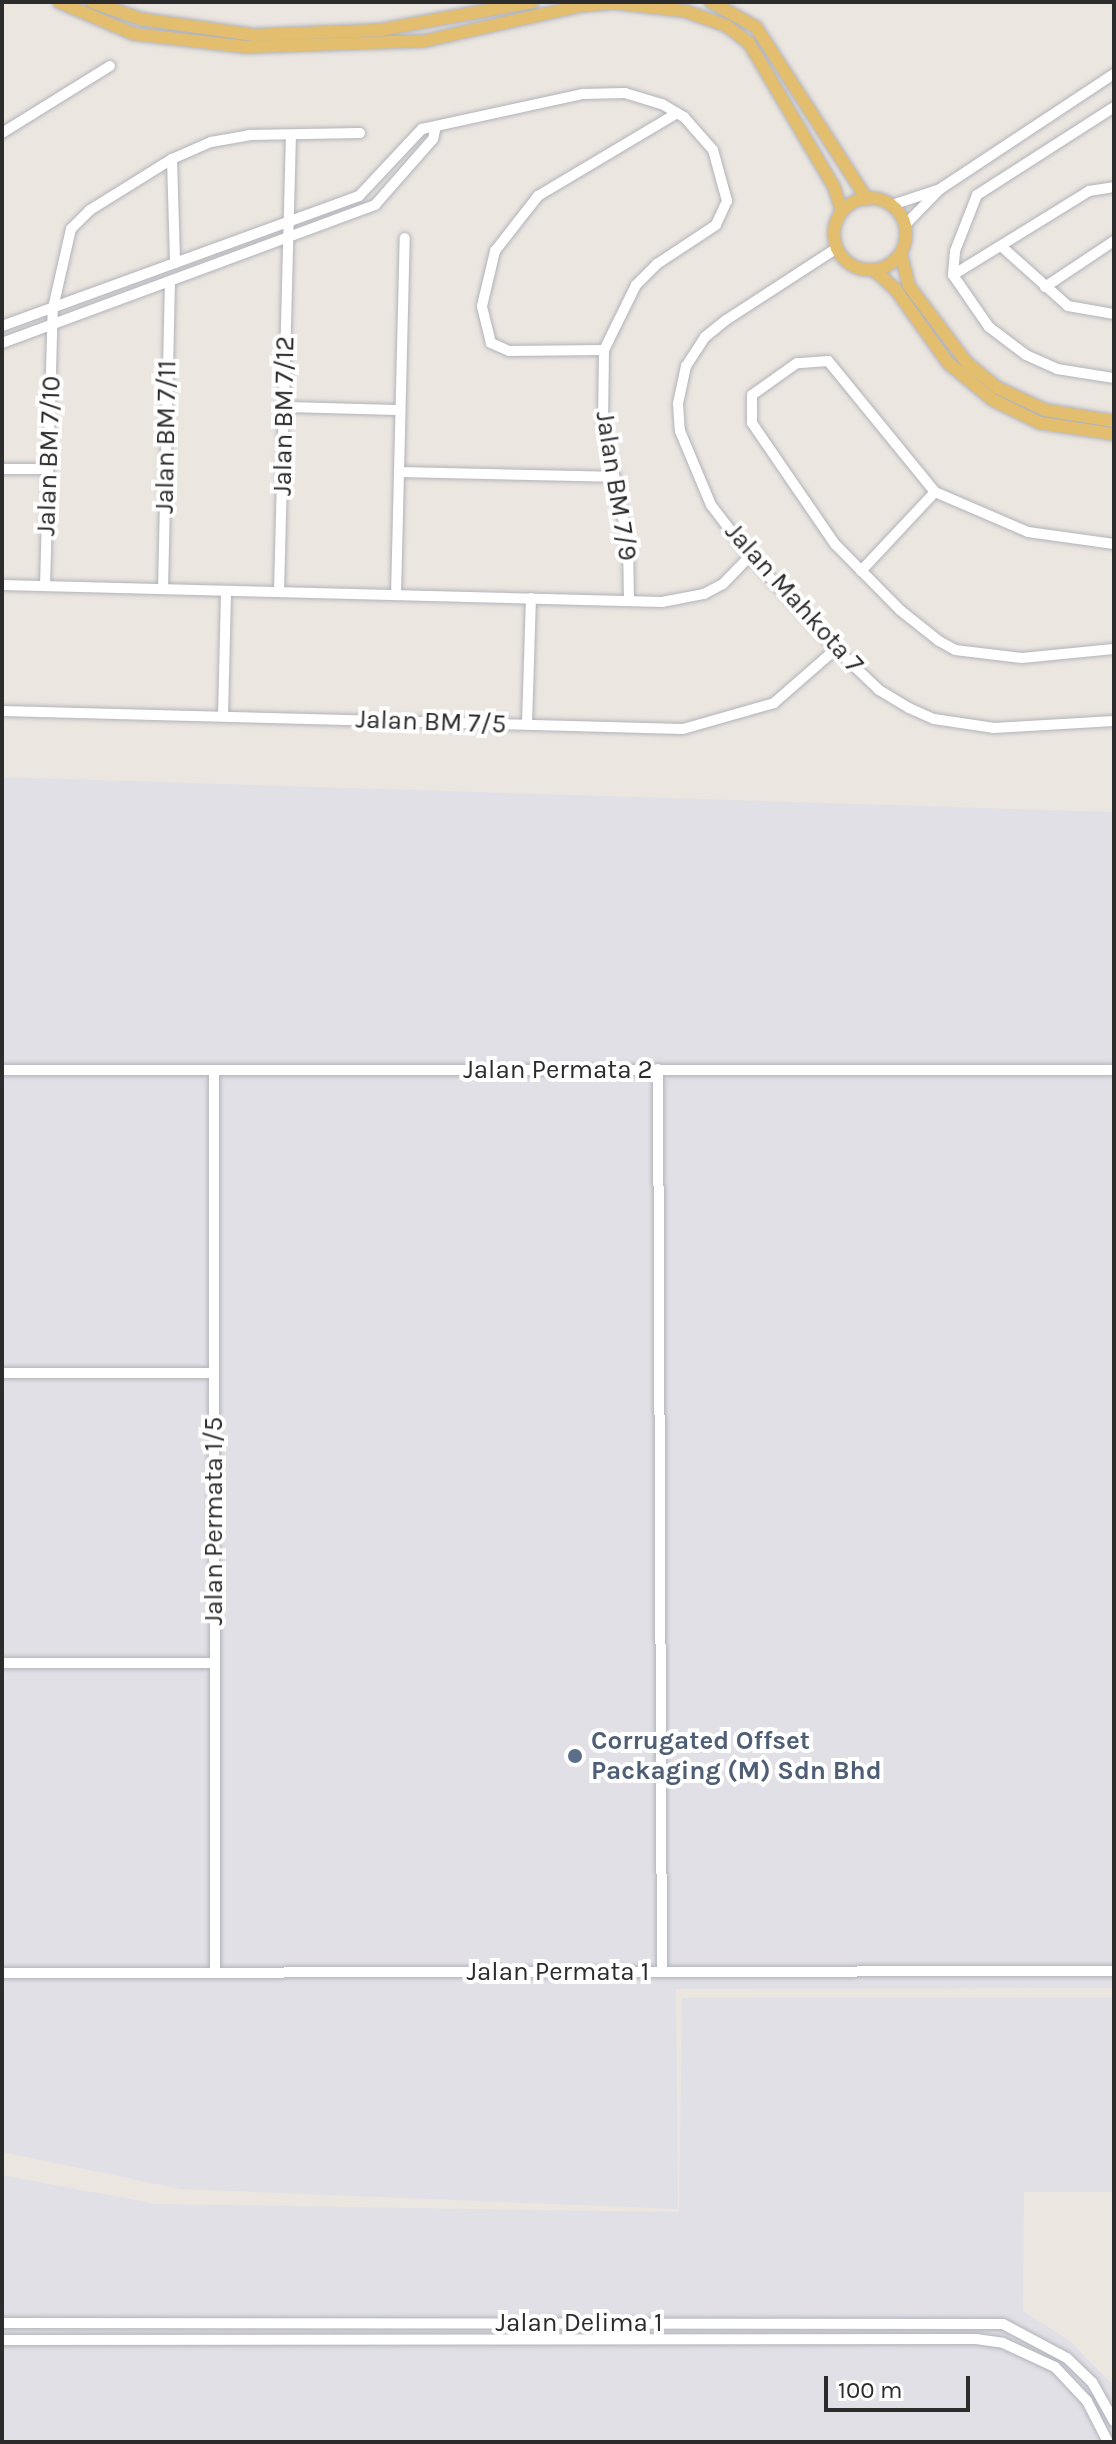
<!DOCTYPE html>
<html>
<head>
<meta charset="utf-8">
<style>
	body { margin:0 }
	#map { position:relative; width:1116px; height:2444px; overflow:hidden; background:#ece6e0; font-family:Karla,sans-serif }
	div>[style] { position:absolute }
	.industrial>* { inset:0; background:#e1e0e6 }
	.roads { filter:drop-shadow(0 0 2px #b1b3bb) drop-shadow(0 0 2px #b1b3bb) }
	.minor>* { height:10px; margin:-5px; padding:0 5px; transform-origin:5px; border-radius:5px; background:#fff }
	.major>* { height:12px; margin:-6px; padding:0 6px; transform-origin:6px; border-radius:6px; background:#e3be6f }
	.major>.ring { margin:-6px; padding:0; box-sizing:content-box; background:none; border:12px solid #e3be6f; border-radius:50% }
	.dots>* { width:22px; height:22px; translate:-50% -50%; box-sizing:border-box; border:4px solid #fff; border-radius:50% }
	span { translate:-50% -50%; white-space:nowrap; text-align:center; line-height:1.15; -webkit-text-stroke:8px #fff; paint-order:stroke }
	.street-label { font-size:26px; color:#2c2c2c }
	.service-label { font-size:26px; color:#4e5e75; font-weight:700 }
	.left { translate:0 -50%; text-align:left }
	.frame { position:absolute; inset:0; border:4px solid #2c2c2c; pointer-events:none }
	.scale { position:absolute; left:824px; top:2376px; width:146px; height:36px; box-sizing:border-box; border:4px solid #2c2c2c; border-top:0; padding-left:10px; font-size:24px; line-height:28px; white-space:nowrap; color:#2c2c2c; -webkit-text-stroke:6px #fff; paint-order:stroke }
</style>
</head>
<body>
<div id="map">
	<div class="industrial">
		<i style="clip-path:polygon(2px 777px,1114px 812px,1114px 1988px,676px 1989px,678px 2209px,180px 2189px,2px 2152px)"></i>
		<i style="clip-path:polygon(682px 1998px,1114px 1998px,1114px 2192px,1024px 2192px,1023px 2311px,1070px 2341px,1114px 2386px,1114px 2442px,2px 2442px,2px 2175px,156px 2204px,679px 2212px)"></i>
	</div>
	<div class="roads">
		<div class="minor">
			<i style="left:2px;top:133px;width:127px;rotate:-31.8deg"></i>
			<i style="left:172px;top:159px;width:104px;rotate:88.3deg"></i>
			<i style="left:892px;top:205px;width:51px;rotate:-18.4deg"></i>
			<i style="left:940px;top:189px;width:209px;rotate:-33.5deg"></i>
			<i style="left:905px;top:225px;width:49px;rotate:-45.8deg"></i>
			<i style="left:1001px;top:246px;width:90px;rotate:41.8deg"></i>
			<i style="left:1068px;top:306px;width:47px;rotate:9.9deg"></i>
			<i style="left:837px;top:248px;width:132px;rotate:147deg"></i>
			<i style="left:726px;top:320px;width:27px;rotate:141deg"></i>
			<i style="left:705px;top:337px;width:35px;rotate:123deg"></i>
			<i style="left:686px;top:366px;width:39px;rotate:102deg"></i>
			<i style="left:678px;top:404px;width:27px;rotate:86deg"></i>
			<i style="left:680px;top:431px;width:80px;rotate:67.3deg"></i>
			<i style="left:711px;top:505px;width:64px;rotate:52.6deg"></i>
			<i style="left:750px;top:556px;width:127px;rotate:47.2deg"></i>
			<i style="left:836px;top:649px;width:59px;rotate:43.6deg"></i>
			<i style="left:879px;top:690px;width:35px;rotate:31deg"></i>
			<i style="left:909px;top:708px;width:27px;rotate:24deg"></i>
			<i style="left:934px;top:719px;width:61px;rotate:8.5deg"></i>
			<i style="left:994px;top:728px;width:120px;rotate:-3.3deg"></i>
			<i style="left:953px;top:275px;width:24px;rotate:-85deg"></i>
			<i style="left:955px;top:251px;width:60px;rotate:-68.6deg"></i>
			<i style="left:977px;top:195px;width:163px;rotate:-32.7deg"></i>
			<i style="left:953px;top:275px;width:63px;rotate:55.3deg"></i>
			<i style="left:989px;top:327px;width:46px;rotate:37.1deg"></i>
			<i style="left:1026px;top:355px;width:34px;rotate:24deg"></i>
			<i style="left:1057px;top:369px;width:58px;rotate:9deg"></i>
			<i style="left:953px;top:275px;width:160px;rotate:-31.7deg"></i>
			<i style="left:1089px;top:191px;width:25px;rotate:-9deg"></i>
			<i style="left:1045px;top:287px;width:83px;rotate:-33.7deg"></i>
			<i style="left:2px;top:326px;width:380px;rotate:-20deg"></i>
			<i style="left:359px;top:196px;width:92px;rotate:-46.8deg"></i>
			<i style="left:422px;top:129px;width:165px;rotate:-12.3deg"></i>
			<i style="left:583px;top:94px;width:42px;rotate:-1.4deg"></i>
			<i style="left:625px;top:93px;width:39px;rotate:17deg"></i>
			<i style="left:662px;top:104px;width:26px;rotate:31deg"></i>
			<i style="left:684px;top:117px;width:44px;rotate:48.7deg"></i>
			<i style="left:713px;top:150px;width:53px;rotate:74.6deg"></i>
			<i style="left:727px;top:201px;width:26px;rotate:115deg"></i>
			<i style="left:716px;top:225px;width:71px;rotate:146.5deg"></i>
			<i style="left:657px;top:264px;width:30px;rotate:135deg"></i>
			<i style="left:636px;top:285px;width:72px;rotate:116.2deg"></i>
			<i style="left:604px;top:350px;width:70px;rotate:90.8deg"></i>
			<i style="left:603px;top:420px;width:126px;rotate:78.5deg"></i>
			<i style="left:628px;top:543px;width:58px;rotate:89deg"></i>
			<i style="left:2px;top:343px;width:398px;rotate:-20.3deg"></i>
			<i style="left:375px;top:205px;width:88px;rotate:-48.7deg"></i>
			<i style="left:433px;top:139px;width:13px;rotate:-77deg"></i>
			<i style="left:604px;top:350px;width:95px;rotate:179.4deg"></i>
			<i style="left:509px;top:351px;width:20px;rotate:-156deg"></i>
			<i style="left:491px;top:343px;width:38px;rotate:-104deg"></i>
			<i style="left:482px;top:306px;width:57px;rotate:-76.7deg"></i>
			<i style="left:495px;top:251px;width:70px;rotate:-52deg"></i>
			<i style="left:538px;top:196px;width:162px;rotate:-30.8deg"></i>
			<i style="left:284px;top:407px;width:116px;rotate:1.5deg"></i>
			<i style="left:2px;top:469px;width:46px"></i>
			<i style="left:399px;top:472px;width:213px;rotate:1.3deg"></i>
			<i style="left:1114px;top:544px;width:87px;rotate:-172.1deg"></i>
			<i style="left:1028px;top:532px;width:101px;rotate:-156.7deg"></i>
			<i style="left:935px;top:492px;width:169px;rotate:-129.2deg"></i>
			<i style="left:828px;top:361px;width:31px;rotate:176deg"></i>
			<i style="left:797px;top:363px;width:55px;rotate:144.6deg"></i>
			<i style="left:752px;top:395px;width:28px;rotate:90deg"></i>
			<i style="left:752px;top:423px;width:147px;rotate:55.6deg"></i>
			<i style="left:835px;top:544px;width:93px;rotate:45.4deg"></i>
			<i style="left:900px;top:610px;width:50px;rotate:38.5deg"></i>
			<i style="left:939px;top:641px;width:18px;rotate:29deg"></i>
			<i style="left:955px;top:650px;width:67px;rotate:6.8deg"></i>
			<i style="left:1022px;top:658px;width:92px;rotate:-5.6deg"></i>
			<i style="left:861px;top:571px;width:108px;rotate:-46.9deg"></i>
			<i style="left:2px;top:585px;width:660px;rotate:1.48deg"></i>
			<i style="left:662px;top:602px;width:43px;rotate:-10.8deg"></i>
			<i style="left:704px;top:594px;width:21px;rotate:-28deg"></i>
			<i style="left:723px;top:584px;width:39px;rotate:-46deg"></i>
			<i style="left:45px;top:586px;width:278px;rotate:-88.4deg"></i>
			<i style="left:53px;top:308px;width:81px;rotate:-77.2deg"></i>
			<i style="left:71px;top:229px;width:27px;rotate:-45deg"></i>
			<i style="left:90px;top:210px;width:97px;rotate:-31.9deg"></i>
			<i style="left:172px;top:159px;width:43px;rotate:-23.6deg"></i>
			<i style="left:211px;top:142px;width:39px;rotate:-10deg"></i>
			<i style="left:249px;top:135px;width:111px;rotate:-1deg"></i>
			<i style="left:163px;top:589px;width:305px;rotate:-88.7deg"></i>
			<i style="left:279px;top:592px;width:457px;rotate:-88.5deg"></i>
			<i style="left:396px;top:595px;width:357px;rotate:-88.6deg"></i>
			<i style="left:2px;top:711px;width:681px;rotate:1.51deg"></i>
			<i style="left:683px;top:729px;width:95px;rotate:-15.9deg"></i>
			<i style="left:774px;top:703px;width:82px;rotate:-41.1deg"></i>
			<i style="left:223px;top:716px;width:125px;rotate:-88.6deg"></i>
			<i style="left:527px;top:724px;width:126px;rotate:-88.2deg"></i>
			<i style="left:658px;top:1069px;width:903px;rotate:89.75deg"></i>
			<i style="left:2px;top:1070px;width:1112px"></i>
			<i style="left:214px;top:1070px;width:903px;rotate:89.94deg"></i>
			<i style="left:2px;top:1373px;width:212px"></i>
			<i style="left:2px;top:1663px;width:212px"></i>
			<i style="left:2px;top:1973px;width:1112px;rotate:-0.1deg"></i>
			<i style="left:2px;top:2323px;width:1001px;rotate:0.06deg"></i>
			<i style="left:1003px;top:2324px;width:72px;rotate:28deg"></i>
			<i style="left:1067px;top:2358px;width:35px;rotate:44deg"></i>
			<i style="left:1092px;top:2382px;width:45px;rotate:60.6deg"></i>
			<i style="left:2px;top:2340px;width:974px;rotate:-0.06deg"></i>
			<i style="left:976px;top:2339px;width:27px;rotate:8deg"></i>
			<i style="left:1003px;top:2343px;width:57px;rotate:24.8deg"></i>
			<i style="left:1055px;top:2367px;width:47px;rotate:46.7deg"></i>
			<i style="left:1087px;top:2401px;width:46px;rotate:62.9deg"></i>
		</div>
		<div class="major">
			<i style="left:59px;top:2px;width:82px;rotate:23.1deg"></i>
			<i style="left:134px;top:34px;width:113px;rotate:6.6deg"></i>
			<i style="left:246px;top:47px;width:178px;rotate:-1.9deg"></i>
			<i style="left:424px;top:41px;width:159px;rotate:-12.7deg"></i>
			<i style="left:579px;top:6px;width:36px;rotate:-5deg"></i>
			<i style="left:615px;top:3px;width:70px;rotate:6.5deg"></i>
			<i style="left:685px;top:11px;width:45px;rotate:19.7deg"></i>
			<i style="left:727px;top:26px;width:28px;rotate:38deg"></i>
			<i style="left:749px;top:43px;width:167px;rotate:59.4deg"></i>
			<i style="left:834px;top:187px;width:26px;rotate:72deg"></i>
			<i style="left:92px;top:2px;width:52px;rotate:19.1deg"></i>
			<i style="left:141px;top:19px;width:114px;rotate:8.1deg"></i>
			<i style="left:254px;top:35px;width:126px;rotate:-2.3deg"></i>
			<i style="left:380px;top:30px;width:155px;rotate:-10.4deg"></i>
			<i style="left:711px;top:2px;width:51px;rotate:29.1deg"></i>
			<i style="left:756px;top:27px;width:205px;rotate:57.2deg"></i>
			<i class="ring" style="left:834px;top:198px;width:60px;height:60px"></i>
			<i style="left:901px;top:254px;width:33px;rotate:76deg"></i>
			<i style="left:909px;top:286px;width:96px;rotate:53deg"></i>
			<i style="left:967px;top:363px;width:40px;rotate:39deg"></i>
			<i style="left:998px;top:388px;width:52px;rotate:25.1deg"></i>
			<i style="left:1045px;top:410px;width:70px;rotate:9.1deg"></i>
			<i style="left:874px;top:270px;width:30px;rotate:42deg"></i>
			<i style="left:896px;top:290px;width:90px;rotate:54.5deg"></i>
			<i style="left:948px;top:363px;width:58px;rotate:39.4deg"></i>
			<i style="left:993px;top:400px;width:52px;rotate:26.1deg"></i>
			<i style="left:1040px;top:423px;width:75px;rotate:8.5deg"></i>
		</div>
	</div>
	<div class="dots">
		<i style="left:575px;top:1756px;background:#5c6f8a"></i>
	</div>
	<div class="street-label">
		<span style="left:284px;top:416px;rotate:-89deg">Jalan BM 7/12</span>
		<span style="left:166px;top:437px;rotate:-89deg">Jalan BM 7/11</span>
		<span style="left:49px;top:456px;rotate:-88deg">Jalan BM 7/10</span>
		<span style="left:616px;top:486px;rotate:81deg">Jalan BM 7/9</span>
		<span style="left:794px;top:598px;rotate:48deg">Jalan Mahkota 7</span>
		<span style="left:431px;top:722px;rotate:2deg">Jalan BM 7/5</span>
		<span style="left:558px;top:1070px">Jalan Permata 2</span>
		<span style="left:214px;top:1521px;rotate:-90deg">Jalan Permata 1/5</span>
		<span style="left:558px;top:1972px">Jalan Permata 1</span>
		<span style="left:579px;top:2323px">Jalan Delima 1</span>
	</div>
	<div class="service-label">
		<span class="left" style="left:591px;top:1756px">Corrugated Offset<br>Packaging (M) Sdn Bhd</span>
	</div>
	<div class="frame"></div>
	<div class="scale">100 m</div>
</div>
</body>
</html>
